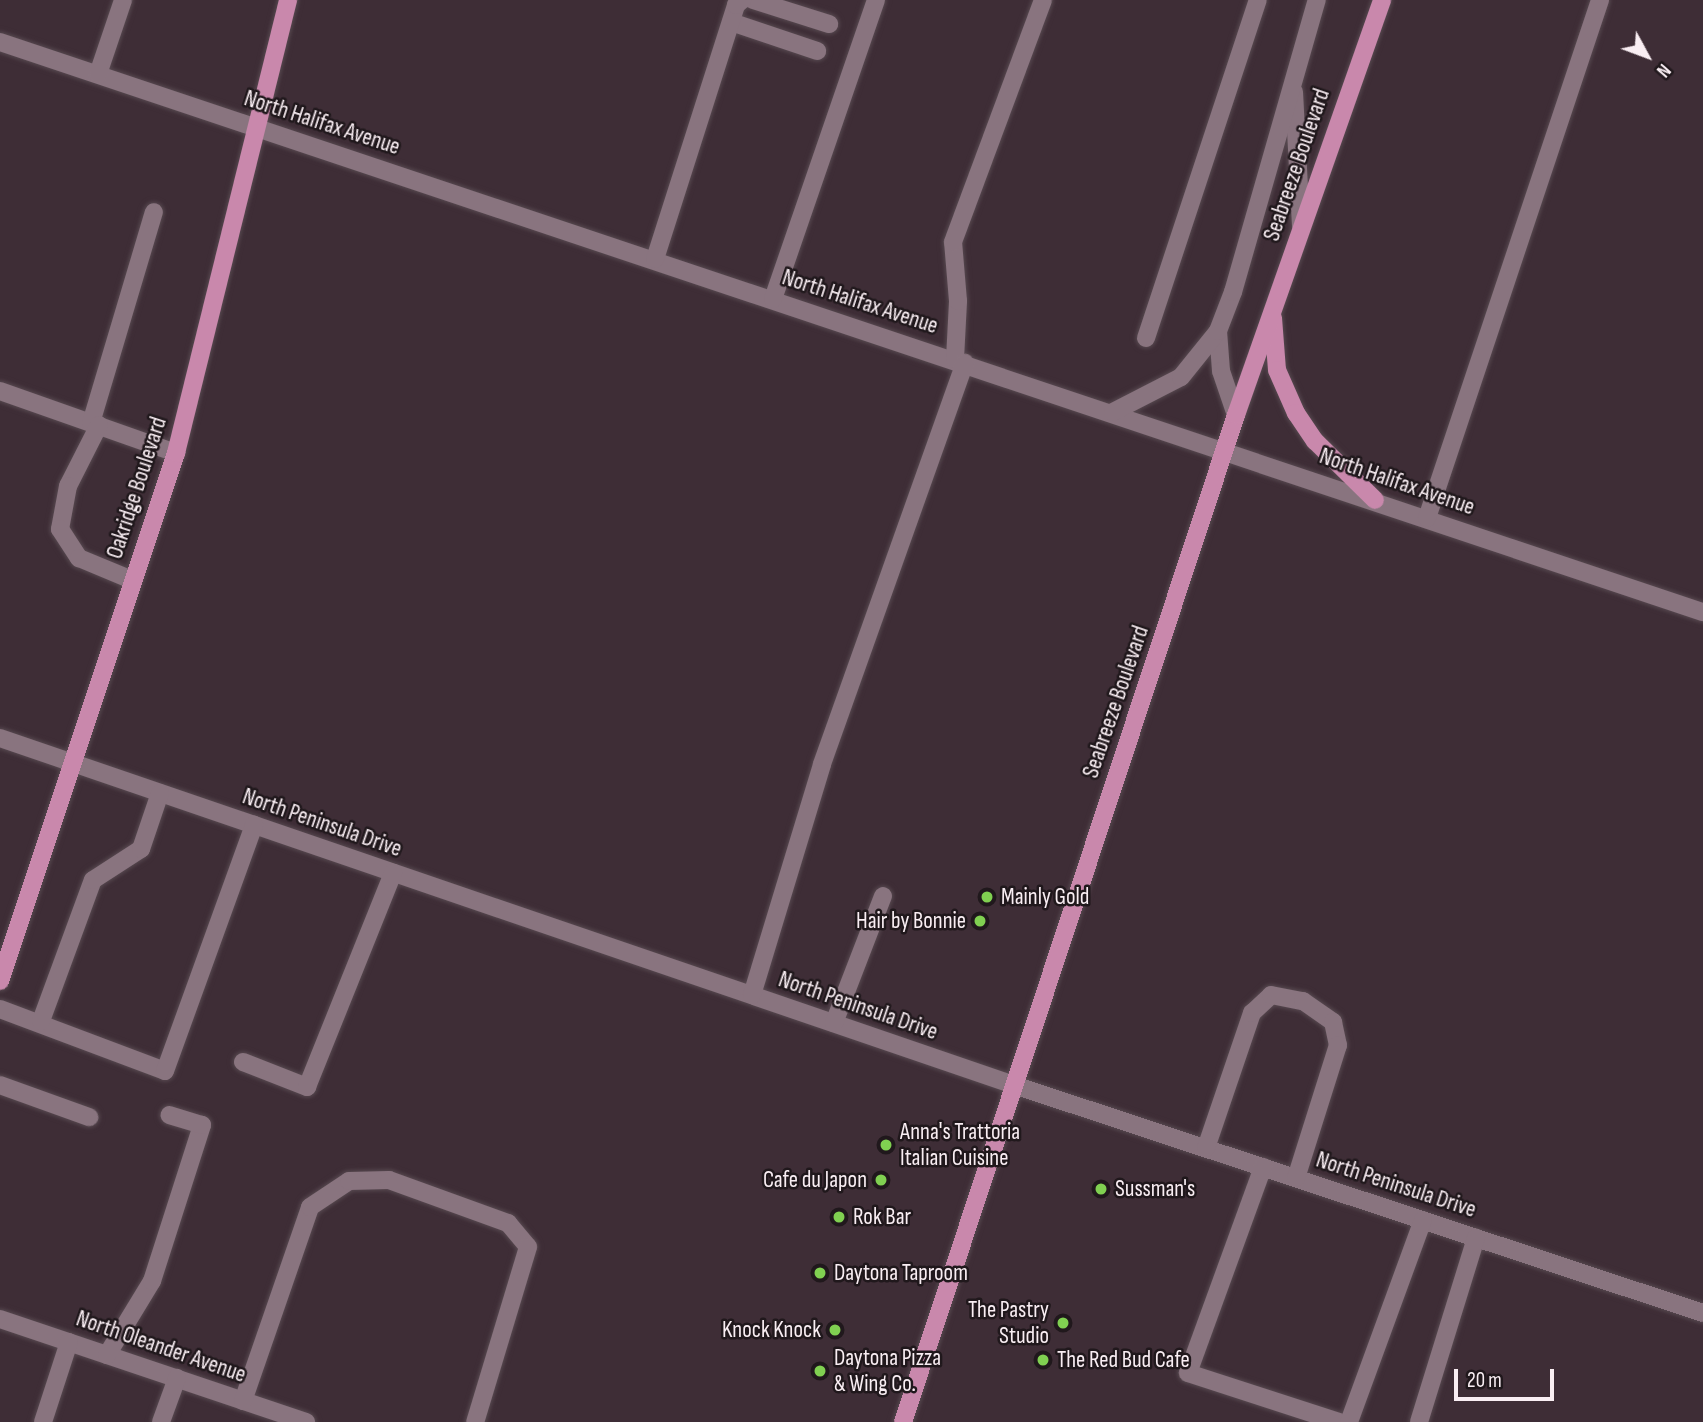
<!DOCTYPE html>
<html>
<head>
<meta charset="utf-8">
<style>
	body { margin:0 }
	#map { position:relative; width:1703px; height:1422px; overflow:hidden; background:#3e2d36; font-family:"Sofia Sans Condensed",sans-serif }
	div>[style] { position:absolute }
	.roads { filter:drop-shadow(0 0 2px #574950) drop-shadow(0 0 2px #574950) }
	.minor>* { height:18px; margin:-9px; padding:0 9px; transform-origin:9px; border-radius:9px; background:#89747f }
	.major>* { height:18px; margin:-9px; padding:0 9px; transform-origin:9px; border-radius:9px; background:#c988ac }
	.dots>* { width:19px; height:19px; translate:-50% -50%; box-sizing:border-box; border:4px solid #20181c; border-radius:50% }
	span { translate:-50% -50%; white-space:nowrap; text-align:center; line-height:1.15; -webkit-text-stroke:5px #20181c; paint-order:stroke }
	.street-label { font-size:23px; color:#f9eef3 }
	.poi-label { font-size:23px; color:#f9eef3 }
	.left { translate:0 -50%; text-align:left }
	.right { translate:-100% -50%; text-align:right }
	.north { position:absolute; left:1612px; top:21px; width:70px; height:70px; -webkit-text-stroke:5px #20181c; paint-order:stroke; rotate:131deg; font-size:19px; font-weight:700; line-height:28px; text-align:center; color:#f9eef3 }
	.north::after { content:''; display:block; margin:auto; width:24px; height:32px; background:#f9eef3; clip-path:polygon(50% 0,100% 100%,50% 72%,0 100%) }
	.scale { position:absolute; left:1454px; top:1369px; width:100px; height:32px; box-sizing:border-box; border:4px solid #f9eef3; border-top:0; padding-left:9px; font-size:21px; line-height:24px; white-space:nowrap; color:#f9eef3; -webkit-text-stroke:5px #20181c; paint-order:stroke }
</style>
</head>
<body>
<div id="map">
	<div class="roads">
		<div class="minor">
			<i style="left:753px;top:0;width:80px;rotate:17.5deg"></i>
			<i style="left:731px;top:22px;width:91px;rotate:18.6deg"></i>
			<i style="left:0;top:42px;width:1796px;rotate:18.51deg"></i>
			<i style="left:98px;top:74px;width:78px;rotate:-71.3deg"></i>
			<i style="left:1294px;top:92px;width:134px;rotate:87deg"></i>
			<i style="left:655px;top:259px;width:267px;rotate:-72.3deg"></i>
			<i style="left:736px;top:5px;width:8px;rotate:-40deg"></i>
			<i style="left:773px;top:299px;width:316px;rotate:-71deg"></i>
			<i style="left:1218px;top:331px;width:40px;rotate:85.7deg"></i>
			<i style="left:1221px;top:371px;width:46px;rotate:71.2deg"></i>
			<i style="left:1146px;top:338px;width:356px;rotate:-71.7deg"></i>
			<i style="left:955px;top:359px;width:58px;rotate:-87deg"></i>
			<i style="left:958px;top:301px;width:59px;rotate:-94.8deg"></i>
			<i style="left:953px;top:242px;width:258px;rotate:-69.6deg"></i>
			<i style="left:0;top:391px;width:187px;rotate:19.4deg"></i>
			<i style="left:1113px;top:412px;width:76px;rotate:-27.2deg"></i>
			<i style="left:1181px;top:377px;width:59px;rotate:-51.2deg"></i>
			<i style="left:1218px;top:331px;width:42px;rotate:-69deg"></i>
			<i style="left:1233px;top:292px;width:304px;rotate:-74deg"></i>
			<i style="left:91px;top:423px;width:220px;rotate:-73.4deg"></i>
			<i style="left:99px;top:425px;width:68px;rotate:116.9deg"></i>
			<i style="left:68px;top:486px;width:44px;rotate:100.5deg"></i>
			<i style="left:60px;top:529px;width:35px;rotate:57deg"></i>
			<i style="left:79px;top:558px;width:57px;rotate:22.5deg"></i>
			<i style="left:1427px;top:518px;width:546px;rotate:-71.53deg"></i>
			<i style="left:0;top:738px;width:1072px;rotate:18.89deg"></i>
			<i style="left:1014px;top:1085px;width:726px;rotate:18.31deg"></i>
			<i style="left:752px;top:995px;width:241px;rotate:-73.1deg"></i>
			<i style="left:822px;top:764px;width:426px;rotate:-70.4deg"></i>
			<i style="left:0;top:1009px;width:176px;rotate:20.6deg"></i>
			<i style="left:165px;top:1071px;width:262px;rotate:-70.1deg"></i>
			<i style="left:41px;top:1021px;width:150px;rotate:-69.8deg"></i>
			<i style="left:93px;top:880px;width:57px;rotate:-32.9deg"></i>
			<i style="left:141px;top:849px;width:59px;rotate:-71.3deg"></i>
			<i style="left:834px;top:1023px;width:136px;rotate:-68.9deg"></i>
			<i style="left:243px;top:1062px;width:69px;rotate:21.3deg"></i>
			<i style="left:307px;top:1087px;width:231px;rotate:-68.1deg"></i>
			<i style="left:0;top:1085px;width:95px;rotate:19.8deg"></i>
			<i style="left:1206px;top:1148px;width:143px;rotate:-71.2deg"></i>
			<i style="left:1252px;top:1013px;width:26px;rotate:-43deg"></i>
			<i style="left:1271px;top:995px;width:33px;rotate:11deg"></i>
			<i style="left:1303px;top:1001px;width:37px;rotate:35deg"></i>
			<i style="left:1333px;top:1022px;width:24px;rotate:78deg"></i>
			<i style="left:1338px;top:1045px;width:139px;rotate:107.5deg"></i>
			<i style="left:1263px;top:1167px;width:219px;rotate:110deg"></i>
			<i style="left:1188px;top:1373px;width:159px;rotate:18deg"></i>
			<i style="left:0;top:1319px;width:323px;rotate:18.6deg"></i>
			<i style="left:107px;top:1355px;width:87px;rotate:-58.7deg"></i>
			<i style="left:152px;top:1281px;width:164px;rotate:-72.2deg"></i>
			<i style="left:202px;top:1125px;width:34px;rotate:-163deg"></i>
			<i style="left:243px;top:1401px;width:205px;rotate:-70.9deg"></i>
			<i style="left:310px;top:1207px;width:47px;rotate:-33.7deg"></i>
			<i style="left:349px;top:1181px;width:40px;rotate:-1.4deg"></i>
			<i style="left:389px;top:1180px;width:127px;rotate:19.9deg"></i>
			<i style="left:508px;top:1223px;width:31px;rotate:50deg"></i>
			<i style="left:528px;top:1247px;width:183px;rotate:106.8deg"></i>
			<i style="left:43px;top:1422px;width:84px;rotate:-72deg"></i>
			<i style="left:161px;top:1422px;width:47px;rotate:-70deg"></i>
			<i style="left:1349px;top:1422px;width:215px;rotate:-69.9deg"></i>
			<i style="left:1419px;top:1422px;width:193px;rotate:-72.8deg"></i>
		</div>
		<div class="major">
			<i style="left:1273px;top:318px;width:52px;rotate:85.6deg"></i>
			<i style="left:1277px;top:370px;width:47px;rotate:66.2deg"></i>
			<i style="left:1296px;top:413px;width:34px;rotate:56deg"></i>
			<i style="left:1315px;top:441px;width:84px;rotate:44.5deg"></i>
			<i style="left:0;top:981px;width:557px;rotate:-71.57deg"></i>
			<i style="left:176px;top:453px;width:467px;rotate:-76.1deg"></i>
			<i style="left:903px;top:1422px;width:1061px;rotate:-71.7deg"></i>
			<i style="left:1236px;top:415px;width:440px;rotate:-70.6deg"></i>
		</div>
	</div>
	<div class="dots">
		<i style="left:987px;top:897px;background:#80d051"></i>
		<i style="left:980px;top:921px;background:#80d051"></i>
		<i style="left:886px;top:1145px;background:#80d051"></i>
		<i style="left:881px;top:1180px;background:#80d051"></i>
		<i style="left:1101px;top:1189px;background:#80d051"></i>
		<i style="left:839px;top:1217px;background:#80d051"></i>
		<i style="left:820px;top:1273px;background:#80d051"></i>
		<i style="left:1063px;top:1323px;background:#80d051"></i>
		<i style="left:835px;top:1330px;background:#80d051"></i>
		<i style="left:1043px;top:1360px;background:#80d051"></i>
		<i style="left:820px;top:1371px;background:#80d051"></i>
	</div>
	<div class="street-label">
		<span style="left:322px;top:123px;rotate:18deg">North Halifax Avenue</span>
		<span style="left:1297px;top:165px;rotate:-71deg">Seabreeze Boulevard</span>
		<span style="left:860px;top:302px;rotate:18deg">North Halifax Avenue</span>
		<span style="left:1397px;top:482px;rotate:19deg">North Halifax Avenue</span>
		<span style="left:137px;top:488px;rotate:-72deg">Oakridge Boulevard</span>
		<span style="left:1116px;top:702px;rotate:-71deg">Seabreeze Boulevard</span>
		<span style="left:322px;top:823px;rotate:19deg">North Peninsula Drive</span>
		<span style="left:858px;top:1006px;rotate:19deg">North Peninsula Drive</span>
		<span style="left:1396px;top:1185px;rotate:18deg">North Peninsula Drive</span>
		<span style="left:161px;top:1347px;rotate:19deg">North Oleander Avenue</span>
	</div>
	<div class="poi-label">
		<span class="left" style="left:1001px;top:897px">Mainly Gold</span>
		<span class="right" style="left:966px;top:921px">Hair by Bonnie</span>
		<span class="left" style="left:900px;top:1145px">Anna's Trattoria<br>Italian Cuisine</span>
		<span class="right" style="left:867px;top:1180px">Cafe du Japon</span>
		<span class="left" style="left:1115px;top:1189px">Sussman's</span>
		<span class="left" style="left:853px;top:1217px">Rok Bar</span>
		<span class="left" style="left:834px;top:1273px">Daytona Taproom</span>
		<span class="right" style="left:1049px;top:1323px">The Pastry<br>Studio</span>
		<span class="right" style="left:821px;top:1330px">Knock Knock</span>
		<span class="left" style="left:834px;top:1371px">Daytona Pizza<br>&amp; Wing Co.</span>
		<span class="left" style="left:1057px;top:1360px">The Red Bud Cafe</span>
	</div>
	<div class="north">N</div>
	<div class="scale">20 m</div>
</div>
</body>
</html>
